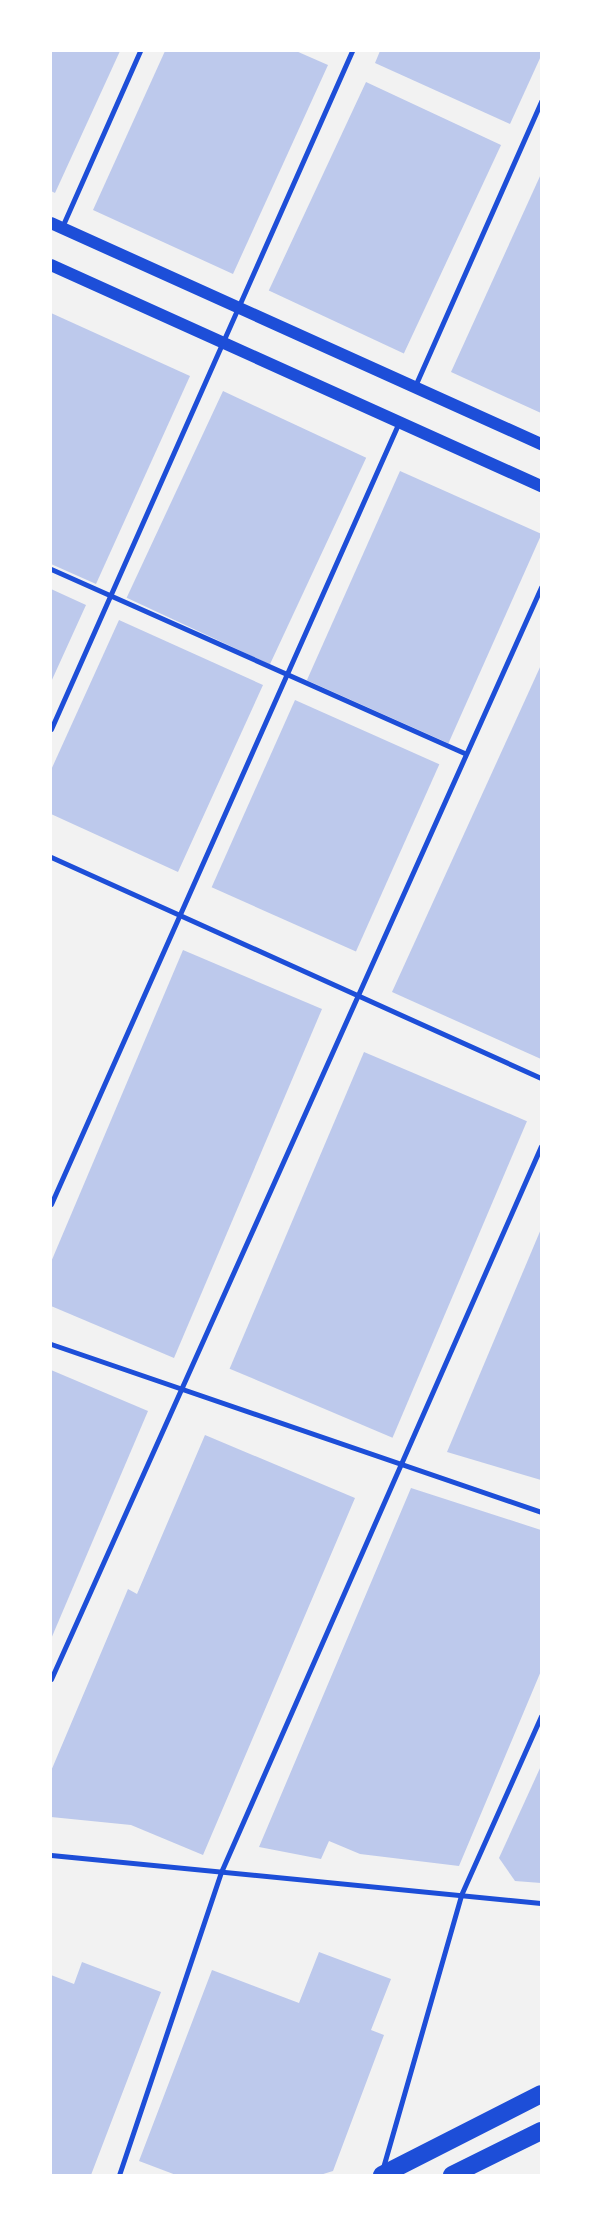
<!DOCTYPE html>
<html>
<head>
<meta charset="utf-8">
<style>
	body { margin:0 }
	#map { position:relative; width:592px; height:2226px; overflow:hidden; background:#f2f2f2; font-family:"Noto Sans",sans-serif }
	div>[style] { position:absolute }
	.building>* { inset:0; background:#bdc9ec; transform-origin:0 0 }
	.service>* { height:5px; margin:-2.5px; padding:0 2.5px; transform-origin:2.5px; border-radius:2.5px; background:#1d4ed8 }
	.tertiary>* { height:12px; margin:-6px; padding:0 6px; transform-origin:6px; border-radius:6px; background:#1d4ed8 }
	.primary>* { height:18px; margin:-9px; padding:0 9px; transform-origin:9px; border-radius:9px; background:#1d4ed8 }
	span { translate:-50% -50%; white-space:nowrap; text-align:center; line-height:1.15; -webkit-text-stroke:5px #fff; paint-order:stroke }
	.frame { position:absolute; inset:0; border:52px solid #fff; pointer-events:none }
</style>
</head>
<body>
<div id="map">
	<div class="building">
		<i style="clip-path:polygon(51px 51px,120px 51px,55px 193px,51px 191px)"></i>
		<i style="clip-path:polygon(165px 51px,296px 51px,328px 65px,233px 274px,93px 210px)"></i>
		<i style="clip-path:polygon(380px 51px,541px 51px,541px 56px,510px 124px,375px 63px)"></i>
		<i style="left:366px;top:82px;width:149px;height:230px;rotate:25deg"></i>
		<i style="clip-path:polygon(541px 174px,541px 413px,451px 372px)"></i>
		<i style="clip-path:polygon(51px 313px,190px 376px,96px 584px,51px 564px)"></i>
		<i style="left:223px;top:391px;width:158px;height:228px;rotate:25deg"></i>
		<i style="left:400px;top:471px;width:155px;height:229px;rotate:24deg"></i>
		<i style="clip-path:polygon(51px 589px,86px 605px,51px 682px)"></i>
		<i style="clip-path:polygon(119px 620px,263px 685px,178px 872px,51px 814px,51px 770px)"></i>
		<i style="clip-path:polygon(541px 665px,541px 1059px,392px 992px)"></i>
		<i style="left:295px;top:700px;width:158px;height:205px;rotate:24deg"></i>
		<i style="clip-path:polygon(183px 950px,322px 1009px,174px 1358px,51px 1306px,51px 1262px)"></i>
		<i style="left:364px;top:1052px;width:177px;height:344px;rotate:23deg"></i>
		<i style="clip-path:polygon(541px 1229px,541px 1480px,447px 1452px)"></i>
		<i style="clip-path:polygon(51px 1370px,148px 1411px,51px 1639px)"></i>
		<i style="clip-path:polygon(205px 1435px,355px 1498px,203px 1855px,131px 1825px,51px 1817px,51px 1771px,128px 1589px,137px 1594px)"></i>
		<i style="clip-path:polygon(411px 1488px,541px 1530px,541px 1671px,459px 1866px,360px 1854px,329px 1841px,321px 1859px,259px 1847px)"></i>
		<i style="clip-path:polygon(541px 1766px,541px 1883px,515px 1881px,499px 1858px)"></i>
		<i style="clip-path:polygon(319px 1952px,391px 1979px,371px 2030px,384px 2035px,333px 2171px,320px 2175px,176px 2175px,139px 2161px,212px 1970px,299px 2003px)"></i>
		<i style="clip-path:polygon(82px 1962px,161px 1992px,91px 2175px,51px 2175px,51px 1975px,74px 1984px)"></i>
	</div>
	<div class="service">
		<i style="left:62px;top:227px;width:193px;rotate:-66.1deg"></i>
		<i style="left:415px;top:386px;width:312px;rotate:-66.1deg"></i>
		<i style="left:51px;top:569px;width:453px;rotate:24deg"></i>
		<i style="left:51px;top:729px;width:742px;rotate:-66.06deg"></i>
		<i style="left:51px;top:857px;width:538px;rotate:24.28deg"></i>
		<i style="left:51px;top:1204px;width:856px;rotate:-66.01deg"></i>
		<i style="left:51px;top:1344px;width:518px;rotate:18.92deg"></i>
		<i style="left:51px;top:1679px;width:1197px;rotate:-65.83deg"></i>
		<i style="left:51px;top:1855px;width:492px;rotate:5.6deg"></i>
		<i style="left:382px;top:2171px;width:287px;rotate:-74deg"></i>
		<i style="left:461px;top:1895px;width:196px;rotate:-65.9deg"></i>
		<i style="left:119px;top:2175px;width:320px;rotate:-71.4deg"></i>
		<i style="left:221px;top:1872px;width:793px;rotate:-66.21deg"></i>
	</div>
	<div class="tertiary">
		<i style="left:51px;top:223px;width:538px;rotate:24.28deg"></i>
		<i style="left:51px;top:265px;width:538px;rotate:24.28deg"></i>
	</div>
	<div class="primary">
		<i style="left:382px;top:2175px;width:178px;rotate:-27deg"></i>
		<i style="left:452px;top:2175px;width:99px;rotate:-26.3deg"></i>
	</div>
	<div class="frame"></div>
</div>
</body>
</html>
